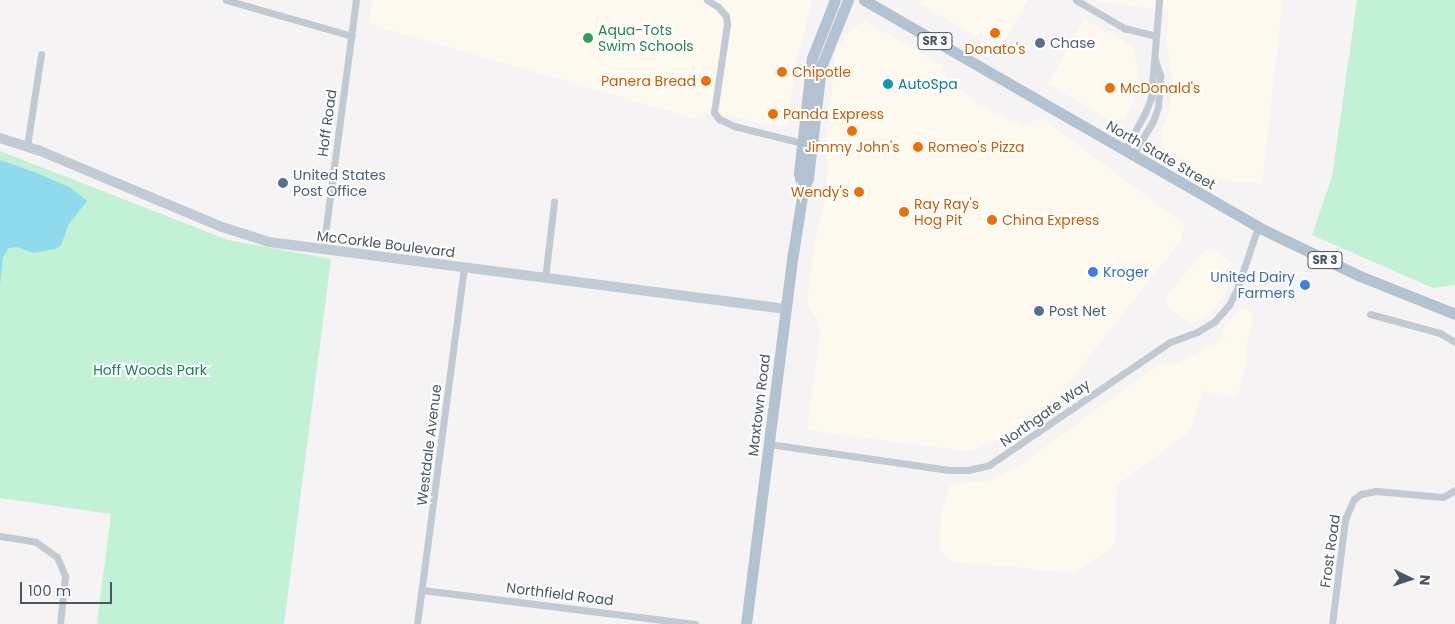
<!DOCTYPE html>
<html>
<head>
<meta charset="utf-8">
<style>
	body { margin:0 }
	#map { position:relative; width:1455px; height:624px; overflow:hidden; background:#f5f3f3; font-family:Poppins,sans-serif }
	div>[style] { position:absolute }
	.commercial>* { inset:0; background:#fdf9ef }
	.green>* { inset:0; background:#c3f1d5 }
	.water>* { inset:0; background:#90daee }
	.street>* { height:7px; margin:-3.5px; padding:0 3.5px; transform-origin:3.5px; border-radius:3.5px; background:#c1cad2 }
	.secondary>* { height:10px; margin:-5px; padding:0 5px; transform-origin:5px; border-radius:5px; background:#c1cbd6 }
	.primary>* { height:11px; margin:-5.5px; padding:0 5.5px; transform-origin:5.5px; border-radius:5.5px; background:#b3c2d1 }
	.dots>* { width:14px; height:14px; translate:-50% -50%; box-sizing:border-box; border:2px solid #fff; border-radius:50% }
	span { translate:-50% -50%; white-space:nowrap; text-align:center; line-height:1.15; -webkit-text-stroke:4px #fff; paint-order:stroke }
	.shield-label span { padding:1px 4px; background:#fff; border:1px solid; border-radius:4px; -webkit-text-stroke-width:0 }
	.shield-label { font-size:12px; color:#4a5661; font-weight:700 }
	.leisure-label { font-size:14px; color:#27864d }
	.left { translate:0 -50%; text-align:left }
	.service-label { font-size:14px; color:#4e5e75 }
	.food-label { font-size:14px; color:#c56008 }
	.right { translate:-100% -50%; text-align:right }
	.culture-label { font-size:14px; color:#0d838f }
	.street-label { font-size:14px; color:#4a5661 }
	.shop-label { font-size:14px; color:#366cbe }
	.park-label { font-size:14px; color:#17864f }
	.north { position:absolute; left:1385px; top:554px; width:50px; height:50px; -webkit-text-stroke:4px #fff; paint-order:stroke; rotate:94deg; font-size:14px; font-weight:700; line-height:20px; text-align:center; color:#4a5661 }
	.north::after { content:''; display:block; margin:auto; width:18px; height:22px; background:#4a5661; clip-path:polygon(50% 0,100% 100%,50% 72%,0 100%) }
	.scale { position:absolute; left:20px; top:582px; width:92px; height:22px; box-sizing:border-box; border:2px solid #4a5661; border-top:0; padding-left:6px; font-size:15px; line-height:18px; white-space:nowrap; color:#4a5661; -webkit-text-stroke:4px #fff; paint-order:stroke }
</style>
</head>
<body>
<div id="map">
	<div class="commercial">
		<i style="clip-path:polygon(373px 0,809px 0,812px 2px,796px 62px,788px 123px,785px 127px,757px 123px,735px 116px,701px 113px,693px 118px,369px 24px)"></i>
		<i style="clip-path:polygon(922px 0,1028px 0,1000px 50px,919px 4px)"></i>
		<i style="clip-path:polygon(1091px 0,1283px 0,1262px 184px,1222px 180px,1201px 172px,1166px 150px,1162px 145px,1161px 129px,1167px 119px,1173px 89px,1167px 44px,1168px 11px)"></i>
		<i style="clip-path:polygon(1084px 19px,1131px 45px,1137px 61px,1139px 89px,1125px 119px,1112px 121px,1048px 84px)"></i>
		<i style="clip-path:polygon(865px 21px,942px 65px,946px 76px,977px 103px,1023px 126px,1042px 118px,1185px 225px,1179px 243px,1059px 395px,998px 439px,975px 449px,966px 451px,821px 432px,807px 428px,820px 333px,818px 322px,807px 303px,815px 241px,824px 207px,828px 171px,826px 142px,836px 51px,848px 32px)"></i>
		<i style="clip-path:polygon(1212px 248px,1233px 264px,1225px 293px,1211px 314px,1191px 323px,1166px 306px,1168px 294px,1204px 251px)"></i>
		<i style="clip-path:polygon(1245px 309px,1252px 313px,1254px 321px,1248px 335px,1246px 366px,1239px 393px,1233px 398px,1203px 391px,1193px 425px,1188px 433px,1117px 485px,1115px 545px,1075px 573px,948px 561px,939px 547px,942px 508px,951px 484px,989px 481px,1016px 468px,1159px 364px,1176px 363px,1225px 338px,1222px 329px,1240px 310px)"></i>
	</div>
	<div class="green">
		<i style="clip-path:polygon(1357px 0,1455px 0,1455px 285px,1433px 288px,1312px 235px,1332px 177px)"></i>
		<i style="clip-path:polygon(0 151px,228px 240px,331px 259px,284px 624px,99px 624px,97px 623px,111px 514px,0 498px)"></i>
	</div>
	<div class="water">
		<i style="clip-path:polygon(0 160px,37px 173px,71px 188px,87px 201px,69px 224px,61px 245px,55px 249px,33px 253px,17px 247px,9px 248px,3px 257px,0 285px)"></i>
	</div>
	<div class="street">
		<i style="left:226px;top:0;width:131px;rotate:15.9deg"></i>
		<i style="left:707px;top:0;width:13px;rotate:32deg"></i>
		<i style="left:718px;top:7px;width:12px;rotate:48deg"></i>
		<i style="left:726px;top:16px;width:8px;rotate:83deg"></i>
		<i style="left:727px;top:24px;width:89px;rotate:98.4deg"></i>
		<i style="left:714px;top:112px;width:9px;rotate:54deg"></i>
		<i style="left:719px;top:119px;width:17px;rotate:25deg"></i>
		<i style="left:734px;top:126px;width:70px;rotate:14deg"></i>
		<i style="left:1076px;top:0;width:56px;rotate:30.3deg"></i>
		<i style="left:1124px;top:28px;width:32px;rotate:14deg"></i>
		<i style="left:27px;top:146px;width:93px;rotate:-81.3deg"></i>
		<i style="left:1124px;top:151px;width:43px;rotate:-61.1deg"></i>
		<i style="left:1145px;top:113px;width:16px;rotate:-68deg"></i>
		<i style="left:1151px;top:98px;width:98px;rotate:-85.3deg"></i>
		<i style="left:1132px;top:156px;width:41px;rotate:-59deg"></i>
		<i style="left:1153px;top:121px;width:15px;rotate:-70deg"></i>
		<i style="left:1158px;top:107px;width:32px;rotate:-86deg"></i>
		<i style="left:1160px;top:75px;width:16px;rotate:-108deg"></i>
		<i style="left:323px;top:250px;width:252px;rotate:-82.5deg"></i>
		<i style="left:545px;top:278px;width:77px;rotate:-83.2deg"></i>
		<i style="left:1370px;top:314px;width:73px;rotate:15.2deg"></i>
		<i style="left:1440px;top:333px;width:17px;rotate:31deg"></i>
		<i style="left:769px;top:444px;width:182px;rotate:8.2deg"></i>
		<i style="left:949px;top:470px;width:19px"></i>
		<i style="left:968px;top:470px;width:22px;rotate:-13deg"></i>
		<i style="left:989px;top:465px;width:219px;rotate:-34.2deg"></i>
		<i style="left:1170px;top:342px;width:29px;rotate:-20deg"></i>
		<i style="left:1197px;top:332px;width:21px;rotate:-31deg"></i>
		<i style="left:1215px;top:321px;width:21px;rotate:-49deg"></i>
		<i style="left:1229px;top:305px;width:18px;rotate:-63deg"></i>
		<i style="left:1237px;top:289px;width:65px;rotate:-71.3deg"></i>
		<i style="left:0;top:536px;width:36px;rotate:9deg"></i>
		<i style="left:36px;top:542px;width:26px;rotate:36deg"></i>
		<i style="left:57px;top:557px;width:21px;rotate:67deg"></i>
		<i style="left:65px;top:576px;width:48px;rotate:95.9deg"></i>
		<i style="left:422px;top:590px;width:275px;rotate:7.1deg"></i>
		<i style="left:417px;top:624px;width:359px;rotate:-82.5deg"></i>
		<i style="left:1332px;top:624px;width:106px;rotate:-82.9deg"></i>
		<i style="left:1345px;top:519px;width:22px;rotate:-66deg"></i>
		<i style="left:1354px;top:499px;width:9px;rotate:-36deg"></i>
		<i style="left:1361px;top:494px;width:15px;rotate:-11deg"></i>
		<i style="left:1376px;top:491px;width:67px;rotate:5.1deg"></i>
		<i style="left:1443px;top:497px;width:14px;rotate:-30deg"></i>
	</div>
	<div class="secondary">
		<i style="left:0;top:138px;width:40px;rotate:18deg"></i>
		<i style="left:38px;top:150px;width:199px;rotate:22.7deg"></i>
		<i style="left:222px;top:227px;width:49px;rotate:17.7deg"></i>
		<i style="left:269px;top:242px;width:521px;rotate:7.38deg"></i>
	</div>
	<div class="primary">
		<i style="left:864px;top:0;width:455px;rotate:29.9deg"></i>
		<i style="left:1258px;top:227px;width:113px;rotate:25.7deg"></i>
		<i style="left:1360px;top:276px;width:102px;rotate:21.8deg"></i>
		<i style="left:803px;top:190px;width:17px;rotate:-103deg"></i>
		<i style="left:799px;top:173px;width:116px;rotate:-83.6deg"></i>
		<i style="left:812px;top:58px;width:62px;rotate:-68.4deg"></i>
		<i style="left:746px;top:624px;width:373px;rotate:-82.8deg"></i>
		<i style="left:793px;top:254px;width:65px;rotate:-81.1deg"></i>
		<i style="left:803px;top:190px;width:13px;rotate:-67deg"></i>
		<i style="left:808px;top:178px;width:112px;rotate:-83.3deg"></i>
		<i style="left:821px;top:67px;width:72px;rotate:-68.1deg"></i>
	</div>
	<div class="dots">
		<i style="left:995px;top:33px;background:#e8710a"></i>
		<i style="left:588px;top:38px;background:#2e9e5b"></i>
		<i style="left:1040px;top:43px;background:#5c6f8a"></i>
		<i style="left:782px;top:72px;background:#e8710a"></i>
		<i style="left:706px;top:81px;background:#e8710a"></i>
		<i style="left:888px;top:84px;background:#0f9aa8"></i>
		<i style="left:1110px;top:88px;background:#e8710a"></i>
		<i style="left:773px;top:114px;background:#e8710a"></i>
		<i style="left:852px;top:131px;background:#e8710a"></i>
		<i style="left:918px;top:147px;background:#e8710a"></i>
		<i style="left:283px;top:183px;background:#5c6f8a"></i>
		<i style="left:859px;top:192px;background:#e8710a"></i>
		<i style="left:904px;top:212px;background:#e8710a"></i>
		<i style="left:992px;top:220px;background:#e8710a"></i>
		<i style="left:1093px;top:272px;background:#3f7fe0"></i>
		<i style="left:1305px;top:285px;background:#3f7fe0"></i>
		<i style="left:1039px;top:311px;background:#5c6f8a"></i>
	</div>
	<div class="shield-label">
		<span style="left:935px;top:41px">SR 3</span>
		<span style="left:1325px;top:260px">SR 3</span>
	</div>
	<div class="leisure-label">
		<span class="left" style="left:598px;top:38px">Aqua-Tots<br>Swim Schools</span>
	</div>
	<div class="service-label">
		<span class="left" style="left:1050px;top:43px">Chase</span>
		<span class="left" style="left:293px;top:183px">United States<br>Post Office</span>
		<span class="left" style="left:1049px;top:311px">Post Net</span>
	</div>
	<div class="food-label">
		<span style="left:995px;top:49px">Donato's</span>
		<span class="left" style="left:792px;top:72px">Chipotle</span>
		<span class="right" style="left:696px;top:81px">Panera Bread</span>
		<span class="left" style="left:1120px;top:88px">McDonald's</span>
		<span class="left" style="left:783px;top:114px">Panda Express</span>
		<span style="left:852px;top:147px">Jimmy John's</span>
		<span class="left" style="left:928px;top:147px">Romeo's Pizza</span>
		<span class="right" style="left:849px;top:192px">Wendy's</span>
		<span class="left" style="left:914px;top:212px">Ray Ray's<br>Hog Pit</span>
		<span class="left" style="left:1002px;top:220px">China Express</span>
	</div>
	<div class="culture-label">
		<span class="left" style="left:898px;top:84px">AutoSpa</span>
	</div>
	<div class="street-label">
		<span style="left:327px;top:123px;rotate:-82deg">Hoff Road</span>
		<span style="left:1161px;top:155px;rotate:30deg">North State Street</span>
		<span style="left:386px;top:244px;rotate:7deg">McCorkle Boulevard</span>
		<span style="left:759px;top:405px;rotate:-83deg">Maxtown Road</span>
		<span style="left:1045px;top:413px;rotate:-35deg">Northgate Way</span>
		<span style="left:429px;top:445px;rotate:-83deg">Westdale Avenue</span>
		<span style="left:1330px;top:551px;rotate:-82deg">Frost Road</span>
		<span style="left:560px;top:594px;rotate:7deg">Northfield Road</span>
	</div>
	<div class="shop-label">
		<span class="left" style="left:1103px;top:272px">Kroger</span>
		<span class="right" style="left:1295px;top:285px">United Dairy<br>Farmers</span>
	</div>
	<div class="park-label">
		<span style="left:150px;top:370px">Hoff Woods Park</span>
	</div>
	<div class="north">N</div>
	<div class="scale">100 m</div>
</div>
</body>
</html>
